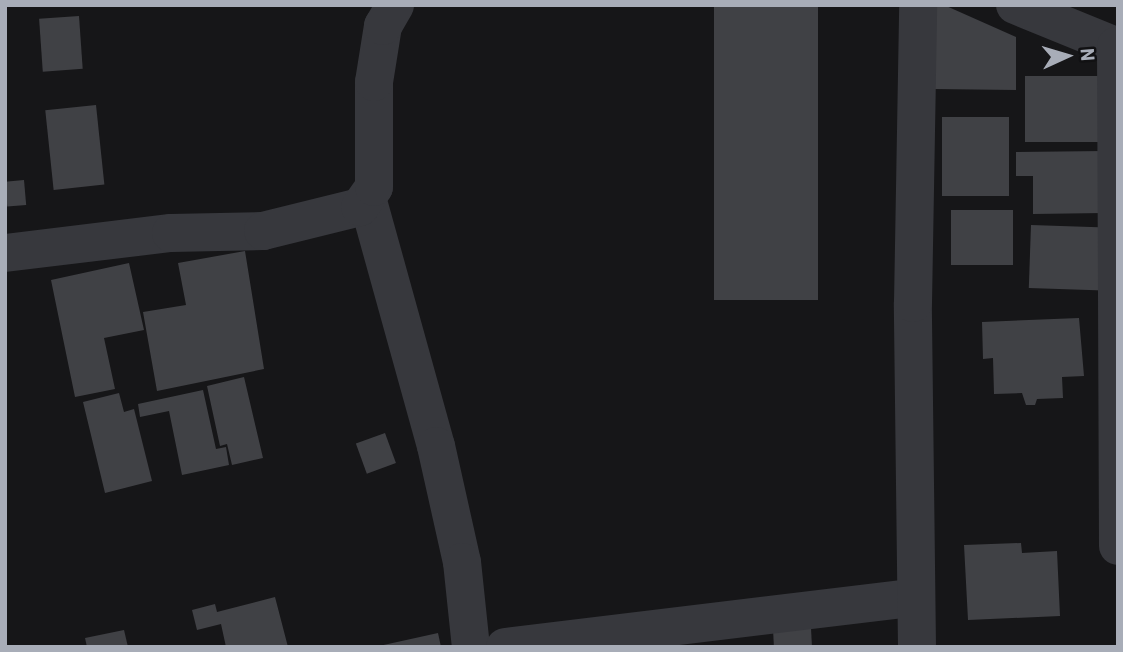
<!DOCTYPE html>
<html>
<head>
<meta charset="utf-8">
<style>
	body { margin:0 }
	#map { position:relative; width:1123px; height:652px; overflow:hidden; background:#161618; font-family:Barlow,sans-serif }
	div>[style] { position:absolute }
	.building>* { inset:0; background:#404145; transform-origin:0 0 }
	.minor>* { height:38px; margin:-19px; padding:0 19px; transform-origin:19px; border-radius:19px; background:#37383d }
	span { translate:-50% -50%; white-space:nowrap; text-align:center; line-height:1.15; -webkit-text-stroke:6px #111113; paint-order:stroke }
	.frame { position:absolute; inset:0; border:7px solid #a8adb8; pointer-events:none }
	.north { position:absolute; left:1032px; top:21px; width:70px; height:70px; -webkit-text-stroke:5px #111113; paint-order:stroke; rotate:86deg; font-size:19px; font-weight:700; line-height:28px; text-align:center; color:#a8adb8 }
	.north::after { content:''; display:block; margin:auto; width:24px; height:32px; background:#a8adb8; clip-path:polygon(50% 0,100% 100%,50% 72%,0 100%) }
</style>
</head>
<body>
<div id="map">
	<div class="building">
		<i style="left:714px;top:5px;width:104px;height:295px"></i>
		<i style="clip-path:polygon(933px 5px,944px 5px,1016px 37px,1016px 90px,933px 89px)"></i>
		<i style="left:79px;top:16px;width:53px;height:40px;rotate:86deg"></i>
		<i style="left:1025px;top:76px;width:78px;height:66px"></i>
		<i style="left:96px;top:105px;width:80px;height:51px;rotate:84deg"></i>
		<i style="left:942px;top:117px;width:67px;height:79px"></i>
		<i style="clip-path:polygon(1104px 151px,1104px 213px,1033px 214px,1033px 176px,1016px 176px,1016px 152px)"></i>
		<i style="left:24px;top:180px;width:25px;height:19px;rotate:85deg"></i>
		<i style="left:951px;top:210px;width:62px;height:55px"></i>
		<i style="left:1031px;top:225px;width:75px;height:63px;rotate:2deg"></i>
		<i style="clip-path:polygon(245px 251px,264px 369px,157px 391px,143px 312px,186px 305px,178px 263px)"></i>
		<i style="clip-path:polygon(129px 263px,144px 330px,104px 338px,115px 389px,75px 397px,51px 280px)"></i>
		<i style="clip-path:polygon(1079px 318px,1084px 376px,1062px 377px,1063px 398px,1037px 399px,1035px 405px,1026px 405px,1022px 393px,994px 394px,993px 358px,983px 359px,982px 322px)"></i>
		<i style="clip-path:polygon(244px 377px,263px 458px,232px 465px,227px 444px,220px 446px,207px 386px)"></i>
		<i style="clip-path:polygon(203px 390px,216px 449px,226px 447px,229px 465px,182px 475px,169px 411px,140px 417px,138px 404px)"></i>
		<i style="clip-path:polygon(119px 393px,124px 412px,134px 409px,152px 481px,105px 493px,83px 402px)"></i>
		<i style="left:385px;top:433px;width:32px;height:31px;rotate:70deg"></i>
		<i style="clip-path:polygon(1021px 543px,1022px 553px,1057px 551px,1060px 616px,968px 620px,964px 545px)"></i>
		<i style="clip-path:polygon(275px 597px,288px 647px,226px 647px,221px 624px,197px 630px,192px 610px,215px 604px,217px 612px)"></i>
		<i style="left:811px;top:628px;width:19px;height:38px;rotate:87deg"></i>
		<i style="clip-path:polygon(124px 630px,128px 647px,87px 647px,85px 638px)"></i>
		<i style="clip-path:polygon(438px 633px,441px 647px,379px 647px,379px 646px)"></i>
	</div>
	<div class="minor">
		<i style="left:1015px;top:5px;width:111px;rotate:22.2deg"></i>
		<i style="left:1116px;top:46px;width:500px;rotate:89.77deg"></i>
		<i style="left:368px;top:201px;width:254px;rotate:74.5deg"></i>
		<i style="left:436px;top:446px;width:119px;rotate:77.4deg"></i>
		<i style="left:462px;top:562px;width:85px;rotate:84deg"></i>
		<i style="left:5px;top:253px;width:167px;rotate:-6.9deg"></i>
		<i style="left:171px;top:233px;width:92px;rotate:-1.2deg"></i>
		<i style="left:263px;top:231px;width:100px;rotate:-13.9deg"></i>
		<i style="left:360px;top:207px;width:24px;rotate:-55deg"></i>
		<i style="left:374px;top:187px;width:105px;rotate:-90deg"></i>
		<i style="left:374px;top:82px;width:57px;rotate:-80.9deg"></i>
		<i style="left:383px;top:26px;width:24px;rotate:-60deg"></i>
		<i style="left:505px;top:647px;width:414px;rotate:-6.9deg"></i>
		<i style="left:917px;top:647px;width:344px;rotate:-90.7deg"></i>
		<i style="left:913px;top:303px;width:298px;rotate:-89deg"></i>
	</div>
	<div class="frame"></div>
	<div class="north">N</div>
</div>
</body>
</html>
